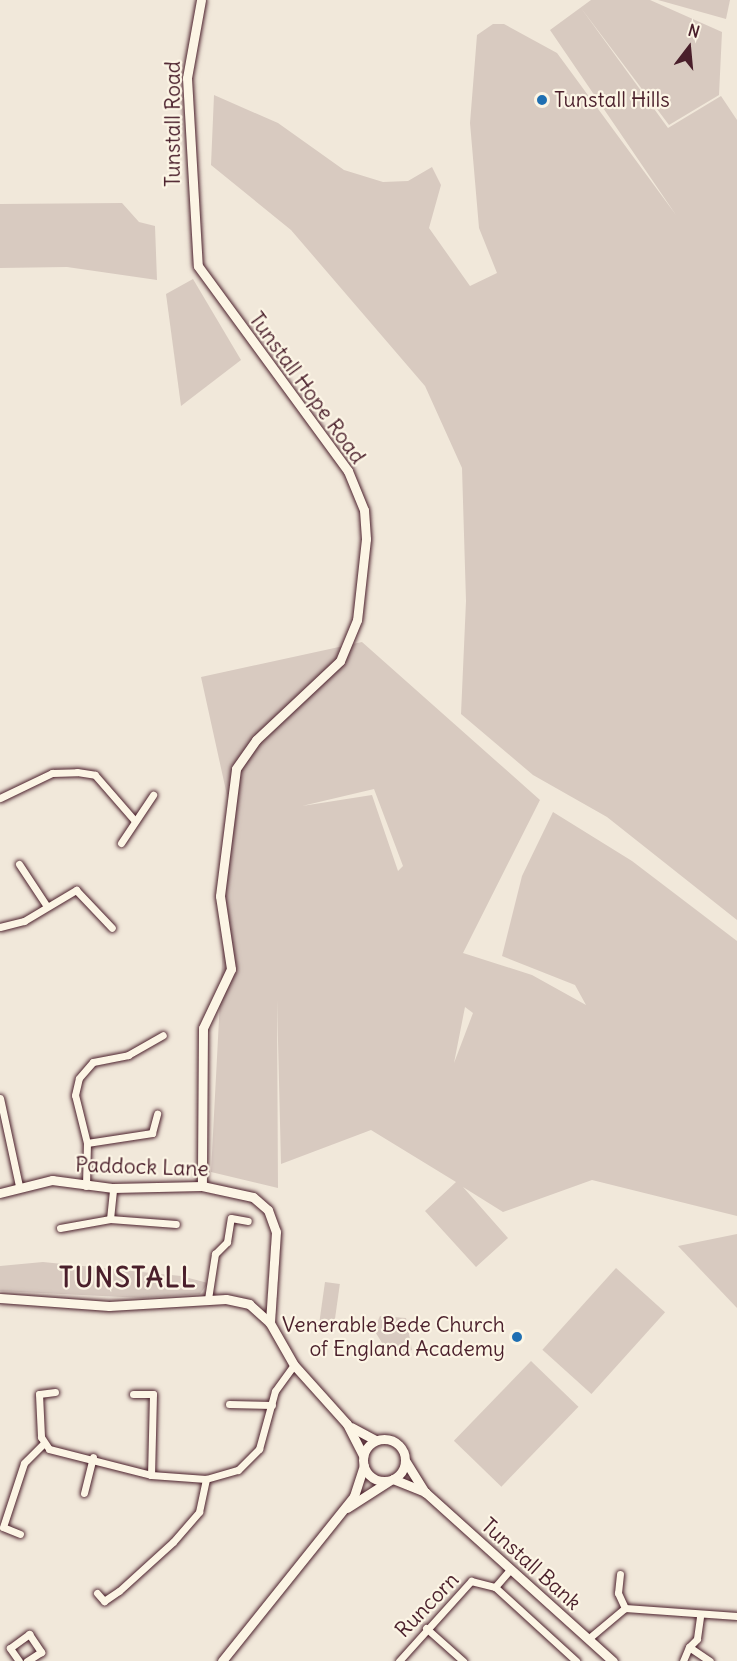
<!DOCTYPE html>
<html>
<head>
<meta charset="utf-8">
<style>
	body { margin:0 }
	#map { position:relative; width:737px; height:1661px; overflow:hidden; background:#f1e8da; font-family:Delius,sans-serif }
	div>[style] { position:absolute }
	.green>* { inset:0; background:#d8cac0; transform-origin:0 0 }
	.roads { filter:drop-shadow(0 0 2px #4a1f2b) drop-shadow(0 0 2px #4a1f2b) }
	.street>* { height:7px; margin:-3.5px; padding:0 3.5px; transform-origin:3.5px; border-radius:3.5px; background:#fcf5e5 }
	.secondary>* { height:9px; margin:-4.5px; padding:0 4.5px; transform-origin:4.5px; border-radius:4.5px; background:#fcf5e5 }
	.secondary>.ring { margin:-4.5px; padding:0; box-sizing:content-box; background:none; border:9px solid #fcf5e5; border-radius:50% }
	.dots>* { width:16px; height:16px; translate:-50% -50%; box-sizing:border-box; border:3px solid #fcf5e5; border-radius:50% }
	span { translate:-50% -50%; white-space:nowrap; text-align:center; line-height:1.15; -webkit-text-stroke:4.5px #fcf5e5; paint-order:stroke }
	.poi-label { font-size:21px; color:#4a1f2b }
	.left { translate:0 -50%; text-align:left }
	.right { translate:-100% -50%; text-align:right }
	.street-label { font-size:21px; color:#4a1f2b }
	.district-label { font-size:27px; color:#4a1f2b; font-weight:700; letter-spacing:1.5px }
	.north { position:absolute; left:659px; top:18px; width:60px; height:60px; -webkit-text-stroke:4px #fcf5e5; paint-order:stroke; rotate:16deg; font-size:16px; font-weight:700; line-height:24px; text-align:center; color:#4a1f2b }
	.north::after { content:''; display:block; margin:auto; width:21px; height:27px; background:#4a1f2b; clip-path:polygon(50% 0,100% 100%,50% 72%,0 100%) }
</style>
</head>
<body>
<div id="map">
	<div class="green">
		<i style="clip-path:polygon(591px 0,650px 0,722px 32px,719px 95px,669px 125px,581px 8px,668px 128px,721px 96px,737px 120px,737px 920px,607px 817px,533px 775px,461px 714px,466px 601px,462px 468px,425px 386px,291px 230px,211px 165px,214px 95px,278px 123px,344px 170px,383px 182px,408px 181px,432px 167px,441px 185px,429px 228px,470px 286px,497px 273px,479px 228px,470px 123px,477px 35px,493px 24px,504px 24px,557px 53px,676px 215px,550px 30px)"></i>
		<i style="clip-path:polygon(658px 0,730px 0,726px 19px)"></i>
		<i style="clip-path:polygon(122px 203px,139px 222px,155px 226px,157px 280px,67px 267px,0 268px,0 204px)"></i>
		<i style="clip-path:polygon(193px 279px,241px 360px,181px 406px,166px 294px)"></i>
		<i style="clip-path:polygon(evenodd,362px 642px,540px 800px,463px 953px,532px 975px,586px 1005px,575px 985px,502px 956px,522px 876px,553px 812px,632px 861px,737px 941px,737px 1216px,592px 1180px,503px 1212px,463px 1187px,508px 1238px,476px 1267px,425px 1211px,456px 1182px,371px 1130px,281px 1164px,277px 1000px,278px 1188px,211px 1172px,230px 809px,201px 677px,362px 642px,374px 789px,403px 866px,398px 871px,372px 795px,302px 806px,374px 789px,362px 642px,465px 1007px,473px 1013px,454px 1063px,465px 1007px)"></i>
		<i style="clip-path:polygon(737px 1234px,737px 1308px,678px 1246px)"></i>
		<i style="clip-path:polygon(43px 1262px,181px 1276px,208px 1283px,200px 1294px,143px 1298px,0 1291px,0 1266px)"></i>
		<i style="left:616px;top:1268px;width:66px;height:110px;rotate:42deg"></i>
		<i style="left:325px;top:1282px;width:15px;height:46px;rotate:8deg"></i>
		<i style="clip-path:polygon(380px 1316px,406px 1318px,412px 1350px,400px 1354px,384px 1346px,374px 1330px)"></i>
		<i style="left:531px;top:1361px;width:66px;height:111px;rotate:44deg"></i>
	</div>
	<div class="roads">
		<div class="street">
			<i style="left:0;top:798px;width:58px;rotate:-25.7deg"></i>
			<i style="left:52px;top:773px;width:25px;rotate:-2deg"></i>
			<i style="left:77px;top:772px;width:18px;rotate:9deg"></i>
			<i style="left:95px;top:775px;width:61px;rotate:49deg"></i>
			<i style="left:121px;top:843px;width:58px;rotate:-56.3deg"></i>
			<i style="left:19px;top:864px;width:49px;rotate:56.6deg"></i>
			<i style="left:0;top:927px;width:25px;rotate:-14deg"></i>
			<i style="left:24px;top:921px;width:61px;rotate:-30.8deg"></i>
			<i style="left:76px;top:890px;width:52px;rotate:46.5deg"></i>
			<i style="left:0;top:1098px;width:90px;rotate:77.8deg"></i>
			<i style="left:87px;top:1143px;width:66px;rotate:-8.7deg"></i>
			<i style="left:152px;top:1133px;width:20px;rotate:-75deg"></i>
			<i style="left:86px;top:1186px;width:43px;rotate:-88.7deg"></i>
			<i style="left:87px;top:1143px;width:49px;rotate:-104deg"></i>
			<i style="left:75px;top:1095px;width:17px;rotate:-77deg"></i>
			<i style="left:79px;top:1078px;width:21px;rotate:-49deg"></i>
			<i style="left:93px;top:1062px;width:36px;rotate:-11deg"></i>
			<i style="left:128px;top:1055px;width:40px;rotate:-29.7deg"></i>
			<i style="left:110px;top:1219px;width:66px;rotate:4.3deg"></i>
			<i style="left:60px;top:1228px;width:51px;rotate:-10.2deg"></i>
			<i style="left:110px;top:1219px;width:31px;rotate:-84deg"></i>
			<i style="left:208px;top:1299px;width:46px;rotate:-81.2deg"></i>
			<i style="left:215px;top:1254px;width:17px;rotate:-45deg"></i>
			<i style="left:227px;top:1242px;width:24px;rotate:-81deg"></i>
			<i style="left:231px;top:1218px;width:17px;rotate:10deg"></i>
			<i style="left:55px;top:1392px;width:16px;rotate:173deg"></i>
			<i style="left:39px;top:1394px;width:43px;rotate:87.3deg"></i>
			<i style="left:41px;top:1437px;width:14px;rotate:56deg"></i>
			<i style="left:49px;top:1449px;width:105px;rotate:14.3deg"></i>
			<i style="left:151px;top:1475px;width:55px;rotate:4.2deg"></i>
			<i style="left:206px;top:1479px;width:33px;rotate:-16deg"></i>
			<i style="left:238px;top:1470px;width:30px;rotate:-45deg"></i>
			<i style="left:259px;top:1449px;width:60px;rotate:-74.6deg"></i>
			<i style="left:275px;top:1391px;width:32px;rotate:-54deg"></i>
			<i style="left:133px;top:1394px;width:20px"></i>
			<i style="left:153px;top:1394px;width:81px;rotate:91.4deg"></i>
			<i style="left:229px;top:1404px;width:43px;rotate:1.3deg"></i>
			<i style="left:84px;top:1493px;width:37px;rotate:-76deg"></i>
			<i style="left:20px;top:1534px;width:18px;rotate:-158deg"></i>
			<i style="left:3px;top:1527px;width:67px;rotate:-71.8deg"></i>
			<i style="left:24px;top:1463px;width:28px;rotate:-45deg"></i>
			<i style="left:620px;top:1574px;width:19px;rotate:96deg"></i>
			<i style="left:618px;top:1593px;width:17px;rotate:65deg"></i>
			<i style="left:495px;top:1587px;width:110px;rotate:42.4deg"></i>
			<i style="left:97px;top:1593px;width:11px;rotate:49deg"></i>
			<i style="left:104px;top:1601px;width:18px;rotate:-34deg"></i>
			<i style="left:119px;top:1591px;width:73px;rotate:-42.2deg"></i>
			<i style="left:173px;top:1542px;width:40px;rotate:-49deg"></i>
			<i style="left:199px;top:1512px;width:34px;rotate:-78deg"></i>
			<i style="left:700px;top:1617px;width:22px;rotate:98deg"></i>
			<i style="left:697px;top:1639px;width:11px;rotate:135deg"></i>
			<i style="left:689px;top:1647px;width:25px;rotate:34deg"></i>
			<i style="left:426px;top:1628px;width:50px;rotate:41.7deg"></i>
			<i style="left:588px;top:1639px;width:48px;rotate:-40deg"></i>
			<i style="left:625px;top:1608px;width:112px;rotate:4.1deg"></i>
			<i style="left:19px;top:1661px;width:16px;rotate:-125deg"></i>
			<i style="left:10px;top:1648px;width:24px;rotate:-36deg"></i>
			<i style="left:29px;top:1634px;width:22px;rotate:56deg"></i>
			<i style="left:41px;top:1652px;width:17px;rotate:147deg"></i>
			<i style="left:399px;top:1661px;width:108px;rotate:-48deg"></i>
			<i style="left:471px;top:1581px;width:25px;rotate:14deg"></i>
			<i style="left:495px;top:1587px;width:23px;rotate:-49deg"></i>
			<i style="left:683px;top:1661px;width:15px;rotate:-67deg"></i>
		</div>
		<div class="secondary">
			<i style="left:201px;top:0;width:79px;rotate:100.2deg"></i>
			<i style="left:187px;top:78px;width:188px;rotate:86.7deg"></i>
			<i style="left:198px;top:266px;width:254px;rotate:53.8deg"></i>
			<i style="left:348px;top:471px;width:42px;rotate:67.7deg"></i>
			<i style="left:364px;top:510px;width:29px;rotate:86deg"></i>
			<i style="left:366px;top:539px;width:81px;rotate:96.3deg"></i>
			<i style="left:357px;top:620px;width:44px;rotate:112.5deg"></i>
			<i style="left:340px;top:661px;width:115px;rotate:136.8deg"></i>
			<i style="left:256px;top:740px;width:35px;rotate:125deg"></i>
			<i style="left:236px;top:769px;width:128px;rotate:97.2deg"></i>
			<i style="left:220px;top:896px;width:74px;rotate:81.4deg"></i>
			<i style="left:231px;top:969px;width:65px;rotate:115.4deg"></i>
			<i style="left:203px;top:1028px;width:158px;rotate:90.4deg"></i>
			<i style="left:0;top:1193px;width:54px;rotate:-14deg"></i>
			<i style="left:52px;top:1180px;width:62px;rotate:7.5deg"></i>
			<i style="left:113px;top:1188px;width:89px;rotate:-1.3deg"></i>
			<i style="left:202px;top:1186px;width:52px;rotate:12.2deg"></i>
			<i style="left:253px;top:1197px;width:20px;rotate:41deg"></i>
			<i style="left:268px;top:1210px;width:23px;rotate:70deg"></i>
			<i style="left:276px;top:1232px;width:91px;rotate:93.8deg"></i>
			<i style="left:0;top:1298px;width:109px;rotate:4.2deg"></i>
			<i style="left:109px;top:1306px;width:117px;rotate:-3.4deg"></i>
			<i style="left:226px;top:1299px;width:24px;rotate:12deg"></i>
			<i style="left:249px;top:1304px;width:28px;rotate:42deg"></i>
			<i style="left:270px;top:1323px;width:48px;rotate:60.3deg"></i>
			<i style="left:294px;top:1365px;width:79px;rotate:48.1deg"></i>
			<i style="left:347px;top:1424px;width:36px;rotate:63deg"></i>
			<i style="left:351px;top:1427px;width:27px;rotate:28deg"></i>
			<i class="ring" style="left:363px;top:1439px;width:33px;height:33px"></i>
			<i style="left:406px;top:1462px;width:36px;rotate:58deg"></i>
			<i style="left:425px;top:1492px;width:253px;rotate:42deg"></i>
			<i style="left:393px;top:1479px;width:35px;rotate:22deg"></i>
			<i style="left:347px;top:1508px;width:50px;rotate:-32.7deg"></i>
			<i style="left:222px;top:1661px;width:211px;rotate:-51.3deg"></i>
			<i style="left:354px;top:1496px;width:32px;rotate:-72deg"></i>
		</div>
	</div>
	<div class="dots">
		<i style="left:542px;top:100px;background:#1f6fb2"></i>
		<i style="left:517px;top:1337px;background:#1f6fb2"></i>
	</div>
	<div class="poi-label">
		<span class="left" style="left:554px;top:100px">Tunstall Hills</span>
		<span class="right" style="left:505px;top:1337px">Venerable Bede Church<br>of England Academy</span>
	</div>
	<div class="street-label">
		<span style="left:173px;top:124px;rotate:-90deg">Tunstall Road</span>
		<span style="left:307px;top:388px;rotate:54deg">Tunstall Hope Road</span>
		<span style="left:142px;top:1167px;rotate:2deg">Paddock Lane</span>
		<span style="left:531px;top:1564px;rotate:42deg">Tunstall Bank</span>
		<span style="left:427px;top:1605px;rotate:-46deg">Runcorn</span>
	</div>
	<div class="district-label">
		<span style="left:128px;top:1278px">TUNSTALL</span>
	</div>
	<div class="north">N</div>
</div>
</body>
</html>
